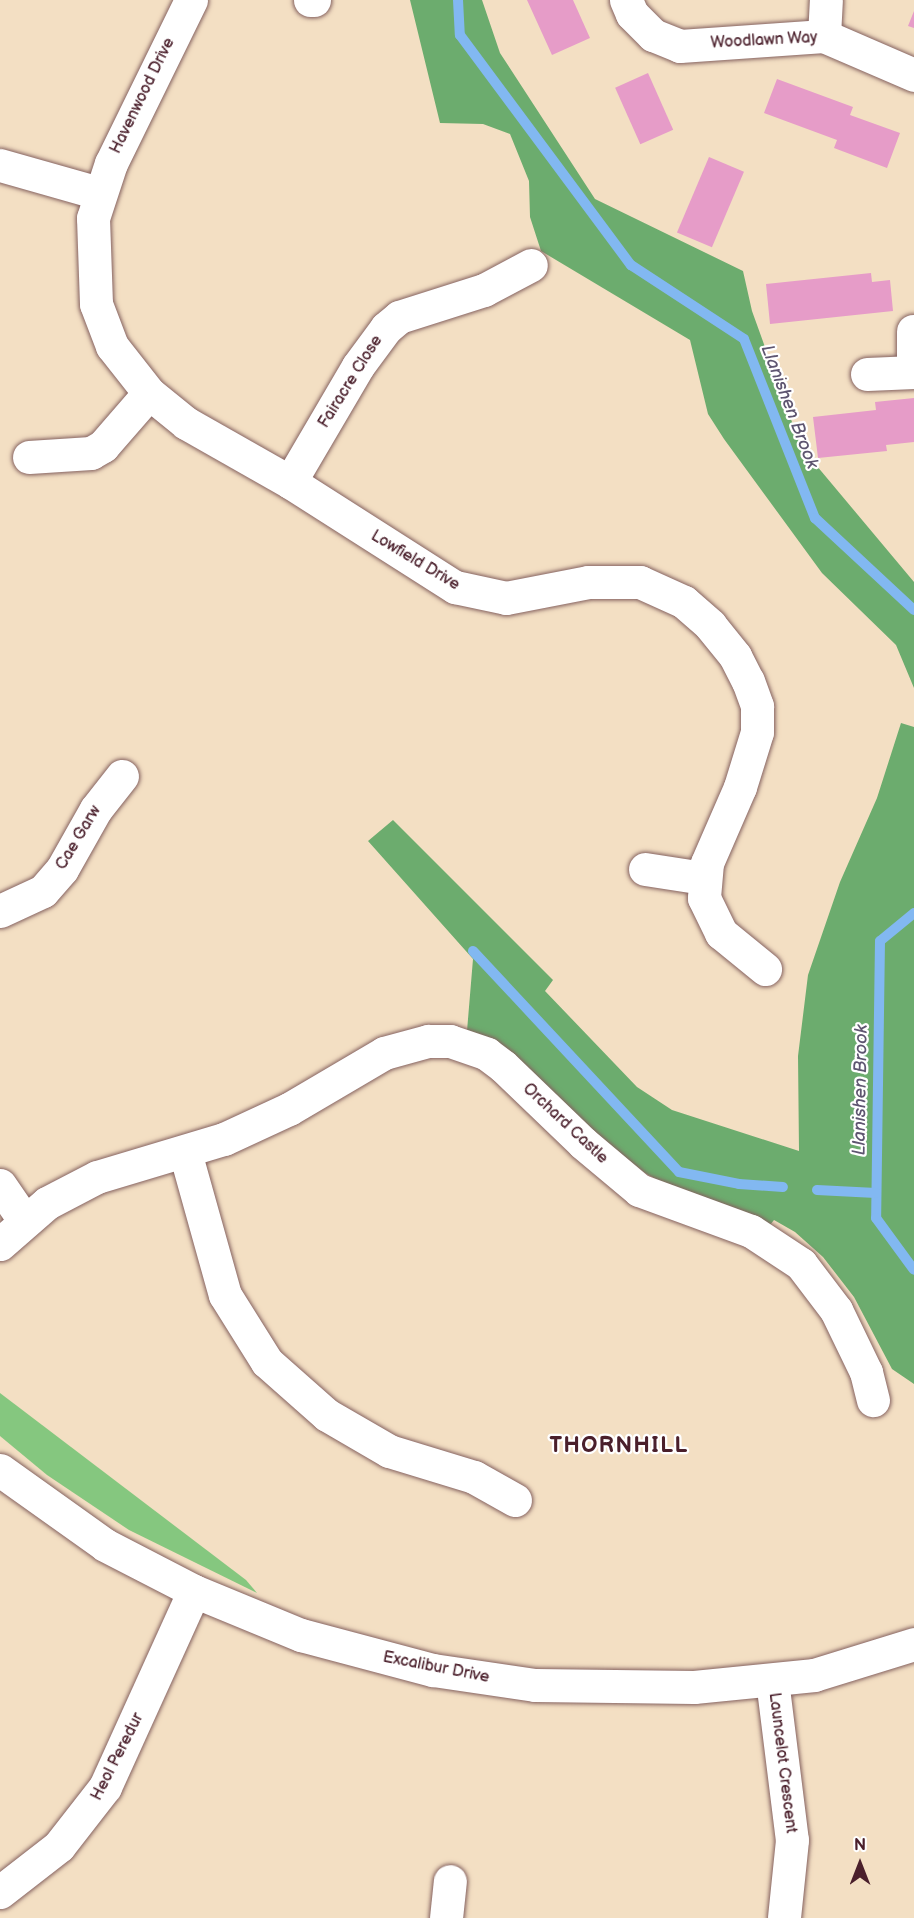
<!DOCTYPE html>
<html>
<head>
<meta charset="utf-8">
<style>
	body { margin:0 }
	#map { position:relative; width:914px; height:1918px; overflow:hidden; background:#f3dfc3; font-family:"Balsamiq Sans",sans-serif }
	div>[style] { position:absolute }
	.green>* { inset:0; background:#85c77f }
	.forest>* { inset:0; background:#6cac6e }
	.stream>* { height:10px; margin:-5px; padding:0 5px; transform-origin:5px; border-radius:5px; background:#82b8f1 }
	.building>* { inset:0; background:#e69cc8; transform-origin:0 0 }
	.roads { filter:drop-shadow(0 0 2px #856260) drop-shadow(0 0 2px #856260) }
	.minor>* { height:33px; margin:-16.5px; padding:0 16.5px; transform-origin:16.5px; border-radius:16.5px; background:#fff }
	.tertiary>* { height:33px; margin:-16.5px; padding:0 16.5px; transform-origin:16.5px; border-radius:16.5px; background:#fff }
	span { translate:-50% -50%; white-space:nowrap; text-align:center; line-height:1.15; -webkit-text-stroke:4.5px #fff; paint-order:stroke }
	.street-label { font-size:16px; color:#4a1f2b }
	.water-label { font-size:18px; color:#5e5570; font-style:italic }
	.district-label { font-size:22px; color:#4a1f2b; font-weight:700; letter-spacing:1.5px }
	.north { position:absolute; left:830px; top:1834px; width:60px; height:60px; -webkit-text-stroke:4px #fff; paint-order:stroke; rotate:0deg; font-size:16px; font-weight:700; line-height:24px; text-align:center; color:#4a1f2b }
	.north::after { content:''; display:block; margin:auto; width:21px; height:27px; background:#4a1f2b; clip-path:polygon(50% 0,100% 100%,50% 72%,0 100%) }
</style>
</head>
<body>
<div id="map">
	<div class="green">
		<i style="clip-path:polygon(0 1393px,246px 1580px,257px 1593px,129px 1530px,47px 1475px,0 1436px)"></i>
	</div>
	<div class="forest">
		<i style="clip-path:polygon(410px 0,482px 0,500px 53px,595px 199px,743px 271px,752px 311px,801px 447px,914px 582px,914px 688px,896px 645px,822px 573px,724px 439px,708px 414px,690px 340px,541px 251px,530px 217px,529px 181px,510px 134px,483px 124px,440px 123px)"></i>
		<i style="clip-path:polygon(901px 723px,914px 727px,914px 1384px,892px 1369px,854px 1297px,823px 1257px,795px 1232px,774px 1220px,770px 1225px,668px 1186px,645px 1173px,467px 1031px,473px 959px,368px 841px,393px 820px,553px 980px,545px 991px,637px 1087px,672px 1110px,799px 1151px,798px 1056px,808px 975px,840px 882px,877px 798px)"></i>
	</div>
	<div class="stream">
		<i style="left:458px;top:0;width:35px;rotate:87deg"></i>
		<i style="left:460px;top:35px;width:287px;rotate:53.4deg"></i>
		<i style="left:631px;top:265px;width:135px;rotate:33.2deg"></i>
		<i style="left:744px;top:339px;width:193px;rotate:68.4deg"></i>
		<i style="left:815px;top:518px;width:135px;rotate:42.9deg"></i>
		<i style="left:914px;top:913px;width:44px;rotate:140.5deg"></i>
		<i style="left:880px;top:941px;width:277px;rotate:90.8deg"></i>
		<i style="left:876px;top:1218px;width:64px;rotate:53.8deg"></i>
		<i style="left:473px;top:951px;width:302px;rotate:47deg"></i>
		<i style="left:679px;top:1172px;width:61px;rotate:11.3deg"></i>
		<i style="left:739px;top:1184px;width:44px;rotate:3.9deg"></i>
		<i style="left:817px;top:1190px;width:59px;rotate:2.9deg"></i>
	</div>
	<div class="building">
		<i style="clip-path:polygon(527px 0,573px 0,590px 38px,552px 55px)"></i>
		<i style="clip-path:polygon(914px 11px,914px 28px,908px 26px)"></i>
		<i style="left:648px;top:73px;width:62px;height:36px;rotate:66deg"></i>
		<i style="clip-path:polygon(777px 79px,853px 107px,850px 115px,900px 133px,887px 168px,834px 148px,837px 140px,764px 113px)"></i>
		<i style="left:709px;top:157px;width:38px;height:82px;rotate:23deg"></i>
		<i style="clip-path:polygon(871px 273px,872px 282px,890px 280px,893px 311px,770px 324px,766px 284px)"></i>
		<i style="clip-path:polygon(914px 398px,914px 442px,886px 445px,887px 451px,818px 458px,813px 417px,876px 410px,875px 402px)"></i>
	</div>
	<div class="roads">
		<div class="minor">
			<i style="left:191px;top:0;width:182px;rotate:116.1deg"></i>
			<i style="left:111px;top:163px;width:58px;rotate:108.1deg"></i>
			<i style="left:93px;top:218px;width:86px;rotate:88deg"></i>
			<i style="left:96px;top:304px;width:45px;rotate:69.1deg"></i>
			<i style="left:112px;top:346px;width:60px;rotate:51.8deg"></i>
			<i style="left:149px;top:393px;width:48px;rotate:39deg"></i>
			<i style="left:186px;top:423px;width:120px;rotate:29.6deg"></i>
			<i style="left:290px;top:482px;width:196px;rotate:32.5deg"></i>
			<i style="left:455px;top:587px;width:52px;rotate:12.2deg"></i>
			<i style="left:506px;top:598px;width:84px;rotate:-11deg"></i>
			<i style="left:588px;top:582px;width:52px"></i>
			<i style="left:640px;top:582px;width:48px;rotate:24.4deg"></i>
			<i style="left:684px;top:602px;width:35px;rotate:41deg"></i>
			<i style="left:710px;top:625px;width:40px;rotate:51deg"></i>
			<i style="left:735px;top:656px;width:28px;rotate:63deg"></i>
			<i style="left:748px;top:681px;width:27px;rotate:70deg"></i>
			<i style="left:757px;top:706px;width:26px;rotate:90deg"></i>
			<i style="left:757px;top:732px;width:58px;rotate:107.2deg"></i>
			<i style="left:740px;top:787px;width:83px;rotate:113.5deg"></i>
			<i style="left:707px;top:863px;width:35px;rotate:95deg"></i>
			<i style="left:704px;top:898px;width:39px;rotate:64deg"></i>
			<i style="left:721px;top:933px;width:57px;rotate:39.3deg"></i>
			<i style="left:310px;top:0;width:4px"></i>
			<i style="left:626px;top:0;width:15px;rotate:67deg"></i>
			<i style="left:632px;top:14px;width:30px;rotate:45deg"></i>
			<i style="left:653px;top:35px;width:29px;rotate:22deg"></i>
			<i style="left:680px;top:46px;width:144px;rotate:-4deg"></i>
			<i style="left:824px;top:36px;width:98px;rotate:23.4deg"></i>
			<i style="left:824px;top:36px;width:36px;rotate:-87deg"></i>
			<i style="left:0;top:165px;width:103px;rotate:15.8deg"></i>
			<i style="left:913px;top:331px;width:41px;rotate:90deg"></i>
			<i style="left:867px;top:374px;width:47px;rotate:-2.4deg"></i>
			<i style="left:29px;top:457px;width:62px;rotate:-3.7deg"></i>
			<i style="left:91px;top:453px;width:14px;rotate:-30deg"></i>
			<i style="left:103px;top:446px;width:70px;rotate:-49deg"></i>
			<i style="left:290px;top:482px;width:134px;rotate:-59.6deg"></i>
			<i style="left:358px;top:366px;width:47px;rotate:-53.6deg"></i>
			<i style="left:386px;top:328px;width:17px;rotate:-40deg"></i>
			<i style="left:399px;top:317px;width:89px;rotate:-17.6deg"></i>
			<i style="left:484px;top:290px;width:53px;rotate:-28deg"></i>
			<i style="left:645px;top:869px;width:59px;rotate:8.8deg"></i>
			<i style="left:0;top:911px;width:47px;rotate:-24.9deg"></i>
			<i style="left:43px;top:891px;width:29px;rotate:-49deg"></i>
			<i style="left:62px;top:869px;width:69px;rotate:-60.5deg"></i>
			<i style="left:96px;top:809px;width:42px;rotate:-51.8deg"></i>
			<i style="left:185px;top:1152px;width:148px;rotate:74.4deg"></i>
			<i style="left:225px;top:1295px;width:79px;rotate:57.9deg"></i>
			<i style="left:267px;top:1362px;width:80px;rotate:41.5deg"></i>
			<i style="left:327px;top:1415px;width:72px;rotate:30.1deg"></i>
			<i style="left:389px;top:1451px;width:89px;rotate:17deg"></i>
			<i style="left:474px;top:1477px;width:47px;rotate:29.3deg"></i>
			<i style="left:0;top:1185px;width:42px;rotate:55.6deg"></i>
			<i style="left:0;top:1244px;width:62px;rotate:-41.1deg"></i>
			<i style="left:47px;top:1203px;width:56px;rotate:-27.5deg"></i>
			<i style="left:97px;top:1177px;width:133px;rotate:-16.7deg"></i>
			<i style="left:224px;top:1139px;width:72px;rotate:-24.8deg"></i>
			<i style="left:289px;top:1109px;width:110px;rotate:-30.5deg"></i>
			<i style="left:384px;top:1053px;width:46px;rotate:-15.3deg"></i>
			<i style="left:428px;top:1041px;width:22px"></i>
			<i style="left:450px;top:1041px;width:39px;rotate:19deg"></i>
			<i style="left:487px;top:1054px;width:20px;rotate:37deg"></i>
			<i style="left:503px;top:1066px;width:111px;rotate:43.9deg"></i>
			<i style="left:583px;top:1143px;width:73px;rotate:40deg"></i>
			<i style="left:639px;top:1190px;width:119px;rotate:20.1deg"></i>
			<i style="left:751px;top:1231px;width:60px;rotate:33.4deg"></i>
			<i style="left:801px;top:1264px;width:58px;rotate:52.7deg"></i>
			<i style="left:836px;top:1310px;width:69px;rotate:64.2deg"></i>
			<i style="left:866px;top:1372px;width:29px;rotate:76deg"></i>
			<i style="left:772px;top:1680px;width:161px;rotate:82.9deg"></i>
			<i style="left:792px;top:1840px;width:78px;rotate:95.9deg"></i>
			<i style="left:0;top:1892px;width:75px;rotate:-37.9deg"></i>
			<i style="left:59px;top:1846px;width:75px;rotate:-52.1deg"></i>
			<i style="left:105px;top:1787px;width:215px;rotate:-65.6deg"></i>
			<i style="left:446px;top:1918px;width:37px;rotate:-84deg"></i>
		</div>
		<div class="tertiary">
			<i style="left:0;top:1470px;width:129px;rotate:35.5deg"></i>
			<i style="left:105px;top:1545px;width:100px;rotate:27.3deg"></i>
			<i style="left:194px;top:1591px;width:116px;rotate:22.4deg"></i>
			<i style="left:301px;top:1635px;width:137px;rotate:14.9deg"></i>
			<i style="left:433px;top:1670px;width:103px;rotate:8.4deg"></i>
			<i style="left:535px;top:1685px;width:159px;rotate:0.7deg"></i>
			<i style="left:694px;top:1687px;width:121px;rotate:-5.7deg"></i>
			<i style="left:814px;top:1675px;width:105px;rotate:-17.2deg"></i>
		</div>
	</div>
	<div class="street-label">
		<span style="left:764px;top:41px;rotate:-3deg">Woodlawn Way</span>
		<span style="left:143px;top:96px;rotate:-64deg">Havenwood Drive</span>
		<span style="left:351px;top:382px;rotate:-58deg">Fairacre Close</span>
		<span style="left:415px;top:561px;rotate:31deg">Lowfield Drive</span>
		<span style="left:79px;top:838px;rotate:-59deg">Cae Garw</span>
		<span style="left:565px;top:1124px;rotate:43deg">Orchard Castle</span>
		<span style="left:436px;top:1668px;rotate:11deg">Excalibur Drive</span>
		<span style="left:118px;top:1757px;rotate:-63deg">Heol Peredur</span>
		<span style="left:782px;top:1763px;rotate:83deg">Launcelot Crescent</span>
	</div>
	<div class="water-label">
		<span style="left:789px;top:407px;rotate:69deg">Llanishen Brook</span>
		<span style="left:861px;top:1090px;rotate:-89deg">Llanishen Brook</span>
	</div>
	<div class="district-label">
		<span style="left:619px;top:1446px">THORNHILL</span>
	</div>
	<div class="north">N</div>
</div>
</body>
</html>
